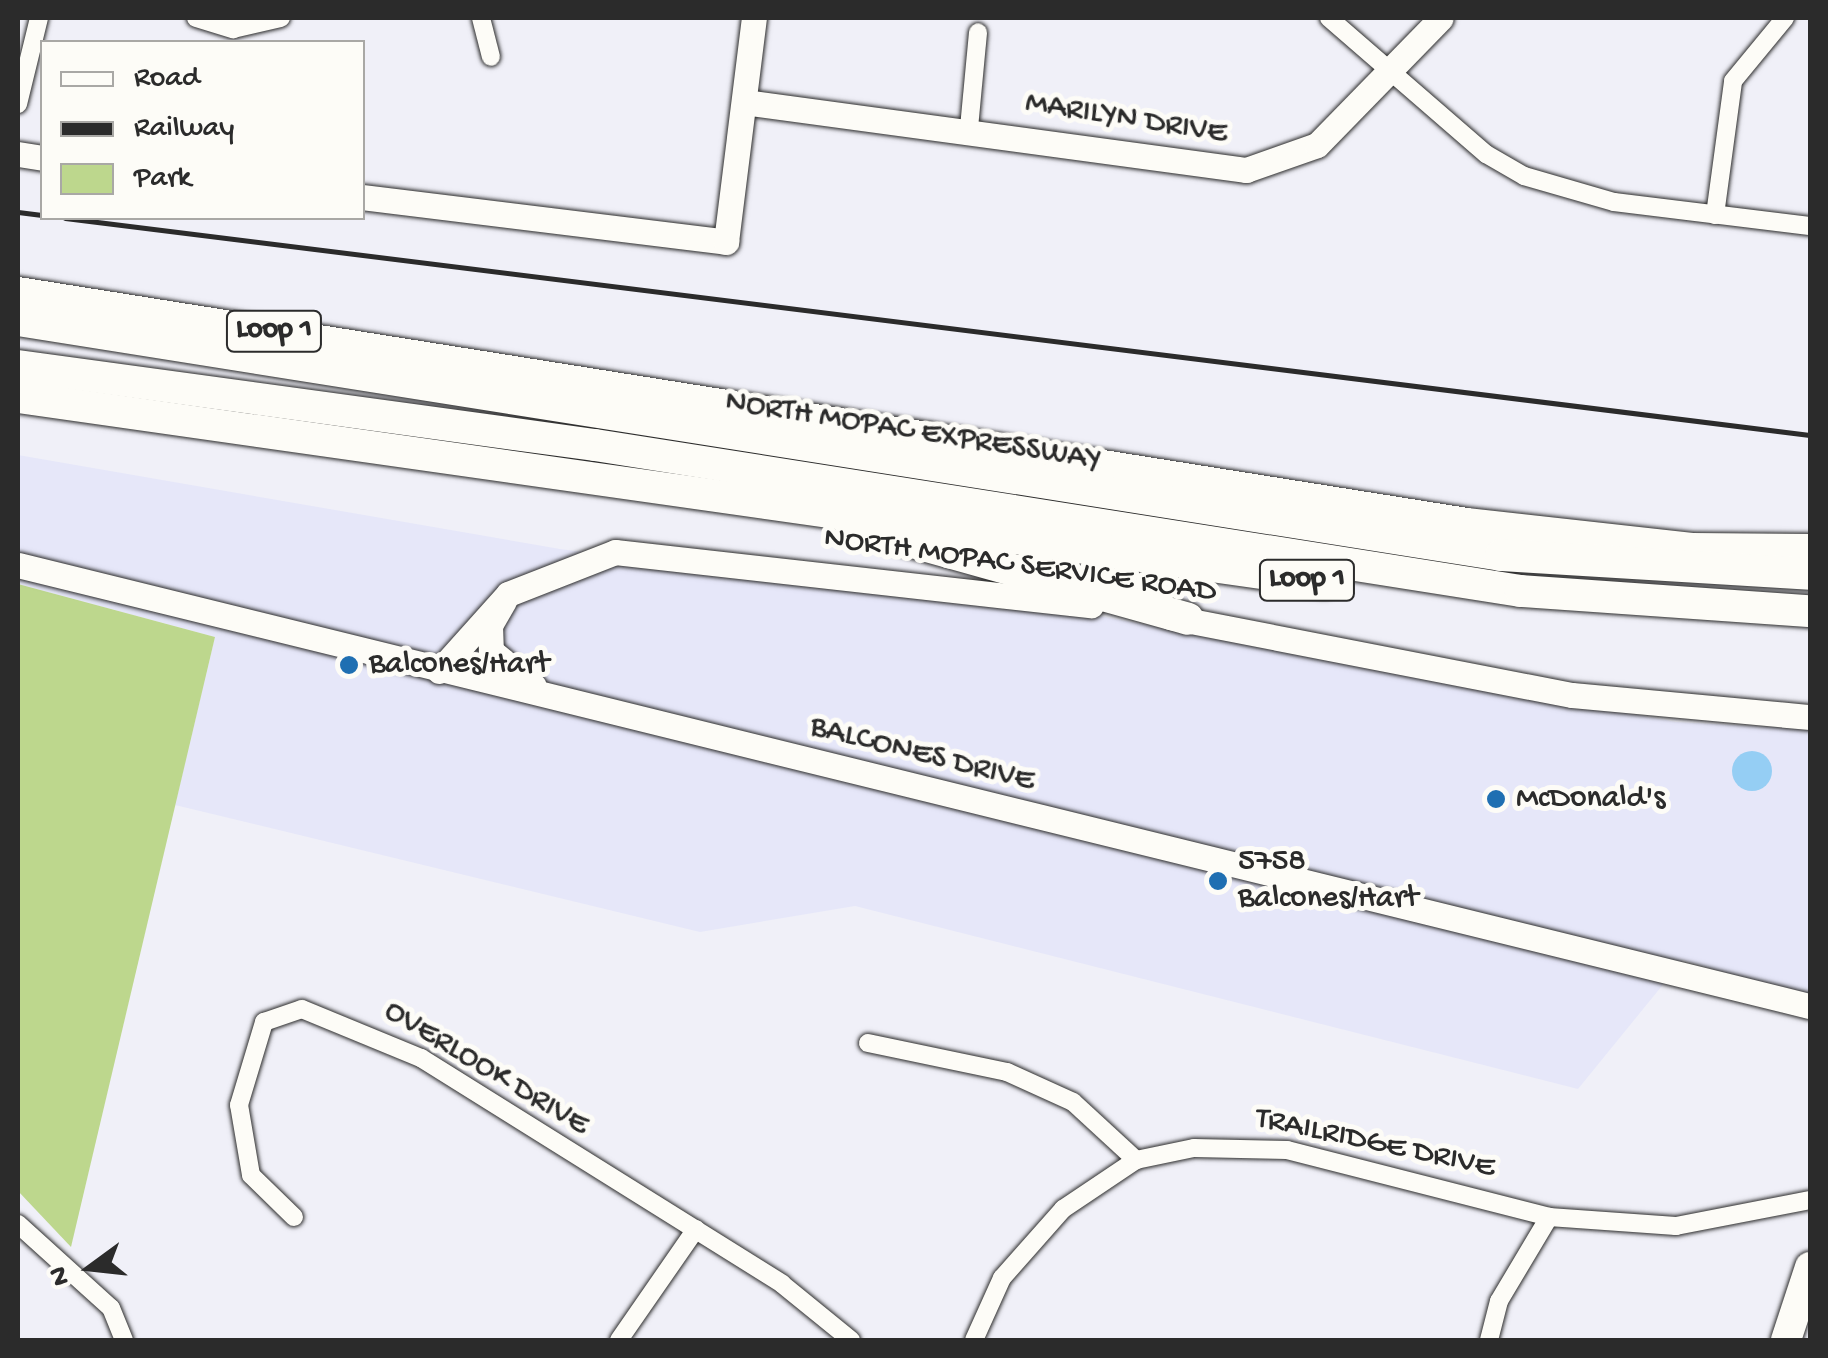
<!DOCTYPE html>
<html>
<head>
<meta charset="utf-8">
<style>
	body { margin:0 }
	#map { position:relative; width:1828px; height:1358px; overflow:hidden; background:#f0f0f8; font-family:"Gochi Hand",sans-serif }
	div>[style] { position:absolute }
	.built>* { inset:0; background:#e6e7f9 }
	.green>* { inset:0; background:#bdd78d }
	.water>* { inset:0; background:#95cef4 }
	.round { border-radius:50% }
	.roads { filter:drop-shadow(0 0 2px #2b2b2b) drop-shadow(0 0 2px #2b2b2b) }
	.street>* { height:18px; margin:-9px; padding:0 9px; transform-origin:9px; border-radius:9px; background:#fdfcf7 }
	.secondary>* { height:25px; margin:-12.5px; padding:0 12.5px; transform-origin:12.5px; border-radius:12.5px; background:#fdfcf7 }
	.primary>* { height:30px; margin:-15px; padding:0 15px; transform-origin:15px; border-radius:15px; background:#fdfcf7 }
	.highway>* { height:32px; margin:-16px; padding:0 16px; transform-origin:16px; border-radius:16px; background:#fdfcf7 }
	.rail>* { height:5px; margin:-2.5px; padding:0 2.5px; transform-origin:2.5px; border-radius:2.5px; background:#2b2b2b }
	.dots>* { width:28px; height:28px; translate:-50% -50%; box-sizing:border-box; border:5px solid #fdfcf7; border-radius:50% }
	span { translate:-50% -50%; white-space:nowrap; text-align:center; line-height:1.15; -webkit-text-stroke:10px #fdfcf7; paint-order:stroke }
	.shield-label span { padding:2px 8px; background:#fdfcf7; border:2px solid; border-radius:8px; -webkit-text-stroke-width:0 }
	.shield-label { font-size:30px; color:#2b2b2b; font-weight:700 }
	.street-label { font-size:32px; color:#2b2b2b }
	.poi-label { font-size:32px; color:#2b2b2b }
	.left { translate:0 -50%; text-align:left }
	.frame { position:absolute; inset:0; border:20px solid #2b2b2b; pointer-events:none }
	.legend { position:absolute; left:40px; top:40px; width:325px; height:180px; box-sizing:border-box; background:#fdfcf7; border:2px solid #a9a8a5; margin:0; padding:12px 18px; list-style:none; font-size:30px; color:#2b2b2b }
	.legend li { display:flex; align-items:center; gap:20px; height:50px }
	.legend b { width:50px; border:2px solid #a9a8a5 }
	.north { position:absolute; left:40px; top:1218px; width:100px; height:100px; -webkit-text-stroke:8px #fdfcf7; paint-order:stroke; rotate:255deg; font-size:28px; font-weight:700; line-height:40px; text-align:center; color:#2b2b2b }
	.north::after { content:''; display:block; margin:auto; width:35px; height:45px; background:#2b2b2b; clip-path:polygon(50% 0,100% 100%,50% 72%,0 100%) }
</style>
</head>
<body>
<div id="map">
	<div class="built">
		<i style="clip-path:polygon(18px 455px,560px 549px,1099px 616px,1676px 722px,1810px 729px,1810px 998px,1683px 960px,1578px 1089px,855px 906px,700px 932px,175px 805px,215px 637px,18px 584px)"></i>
	</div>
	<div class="green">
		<i style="clip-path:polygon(18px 584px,215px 637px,71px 1247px,18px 1191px)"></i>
	</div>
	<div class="water">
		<i class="round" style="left:1732px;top:751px;width:40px;height:40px"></i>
	</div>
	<div class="roads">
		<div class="street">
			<i style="left:196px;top:18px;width:39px;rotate:17deg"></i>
			<i style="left:233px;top:29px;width:49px;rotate:-12.9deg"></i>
			<i style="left:481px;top:18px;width:40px;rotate:75.6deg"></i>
			<i style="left:1329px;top:18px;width:208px;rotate:40.9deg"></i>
			<i style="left:1486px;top:154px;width:44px;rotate:30.1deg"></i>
			<i style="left:1524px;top:176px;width:94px;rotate:16.1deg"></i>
			<i style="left:1614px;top:202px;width:197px;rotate:7deg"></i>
			<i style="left:18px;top:104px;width:89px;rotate:-76.3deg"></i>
			<i style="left:969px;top:128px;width:96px;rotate:-84.6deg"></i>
			<i style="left:1715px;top:215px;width:135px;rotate:-82.3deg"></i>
			<i style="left:1733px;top:81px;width:82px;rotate:-50.5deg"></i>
			<i style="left:868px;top:1043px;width:142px;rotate:11.8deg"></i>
			<i style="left:1007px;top:1072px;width:72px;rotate:24.4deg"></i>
			<i style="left:1073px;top:1102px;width:86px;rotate:42.6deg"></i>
			<i style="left:294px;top:1217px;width:60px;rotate:-135.7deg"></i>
			<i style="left:251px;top:1175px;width:71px;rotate:-99.7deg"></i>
			<i style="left:239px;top:1105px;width:87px;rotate:-73.2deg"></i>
			<i style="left:264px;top:1022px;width:40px;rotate:-18.9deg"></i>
			<i style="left:302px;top:1009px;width:129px;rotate:22.4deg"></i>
			<i style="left:421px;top:1058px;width:426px;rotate:32deg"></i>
			<i style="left:782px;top:1284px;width:89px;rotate:39.1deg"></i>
			<i style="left:18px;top:1224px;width:125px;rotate:42.1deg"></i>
			<i style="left:111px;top:1308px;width:35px;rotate:68deg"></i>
			<i style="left:619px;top:1340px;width:135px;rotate:-55.3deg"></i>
			<i style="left:974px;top:1340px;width:68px;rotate:-65.7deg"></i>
			<i style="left:1002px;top:1278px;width:92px;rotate:-48.5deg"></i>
			<i style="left:1063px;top:1209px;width:88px;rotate:-33.9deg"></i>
			<i style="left:1136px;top:1160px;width:59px;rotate:-11.7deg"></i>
			<i style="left:1194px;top:1148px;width:93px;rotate:1.2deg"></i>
			<i style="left:1287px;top:1150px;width:270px;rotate:14.3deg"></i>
			<i style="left:1549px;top:1217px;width:127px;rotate:4.1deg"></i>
			<i style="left:1676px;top:1226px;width:136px;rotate:-11deg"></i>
			<i style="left:1489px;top:1340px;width:40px;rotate:-75.6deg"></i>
			<i style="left:1499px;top:1301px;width:98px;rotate:-59.2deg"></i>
		</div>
		<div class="secondary">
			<i style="left:744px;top:102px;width:507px;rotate:7.71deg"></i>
			<i style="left:1246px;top:170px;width:75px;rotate:-19.4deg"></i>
			<i style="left:1317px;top:145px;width:177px;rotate:-45.7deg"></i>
			<i style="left:18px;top:154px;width:24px;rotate:9deg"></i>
			<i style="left:362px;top:197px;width:367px;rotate:7deg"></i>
			<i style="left:726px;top:242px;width:226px;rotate:-82.9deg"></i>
			<i style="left:18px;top:565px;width:1845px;rotate:13.83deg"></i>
			<i style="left:504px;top:601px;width:28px;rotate:120deg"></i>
			<i style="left:490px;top:625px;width:26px;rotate:88deg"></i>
			<i style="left:491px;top:651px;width:55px;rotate:39.1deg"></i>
			<i style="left:1170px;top:617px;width:409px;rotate:11deg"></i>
			<i style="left:1572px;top:695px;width:239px;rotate:5.3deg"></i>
			<i style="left:439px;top:671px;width:103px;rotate:-48.1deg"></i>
			<i style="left:508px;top:594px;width:115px;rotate:-21.4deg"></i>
			<i style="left:615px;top:552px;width:479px;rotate:6.4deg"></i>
		</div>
		<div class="primary">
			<i style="left:1786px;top:1340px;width:77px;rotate:-71.8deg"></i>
		</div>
		<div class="highway">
			<i style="left:18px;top:293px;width:1466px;rotate:9.06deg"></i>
			<i style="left:1466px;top:524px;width:227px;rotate:6.3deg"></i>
			<i style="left:1692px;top:549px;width:118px;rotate:0.5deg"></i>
			<i style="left:18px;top:320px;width:1502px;rotate:9deg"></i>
			<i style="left:1501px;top:555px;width:310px;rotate:3.5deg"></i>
			<i style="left:18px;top:366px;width:582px;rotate:7.8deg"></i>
			<i style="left:595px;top:445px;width:937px;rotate:8.96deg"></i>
			<i style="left:1521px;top:591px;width:290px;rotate:4deg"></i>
			<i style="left:18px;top:397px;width:1320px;rotate:8.06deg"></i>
			<i style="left:895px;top:537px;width:304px;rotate:15.6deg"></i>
		</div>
	</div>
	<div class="rail">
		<i style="left:18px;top:212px;width:24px;rotate:7deg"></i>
		<i style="left:65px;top:218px;width:1758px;rotate:7.09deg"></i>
	</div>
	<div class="dots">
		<i style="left:349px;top:665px;background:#1f6fb2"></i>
		<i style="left:1496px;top:799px;background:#1f6fb2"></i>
		<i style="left:1218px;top:881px;background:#1f6fb2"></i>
	</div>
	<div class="shield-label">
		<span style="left:274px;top:331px">Loop 1</span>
		<span style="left:1307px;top:580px">Loop 1</span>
	</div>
	<div class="street-label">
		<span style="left:1126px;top:119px;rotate:9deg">MARILYN DRIVE</span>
		<span style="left:913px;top:432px;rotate:9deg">NORTH MOPAC EXPRESSWAY</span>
		<span style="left:1020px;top:566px;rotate:8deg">NORTH MOPAC SERVICE ROAD</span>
		<span style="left:922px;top:755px;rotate:14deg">BALCONES DRIVE</span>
		<span style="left:486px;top:1069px;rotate:31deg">OVERLOOK DRIVE</span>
		<span style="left:1375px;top:1144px;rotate:12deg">TRAILRIDGE DRIVE</span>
	</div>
	<div class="poi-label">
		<span class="left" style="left:369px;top:665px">Balcones/Hart</span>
		<span class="left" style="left:1516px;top:799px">McDonald's</span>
		<span class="left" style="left:1238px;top:881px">5758<br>Balcones/Hart</span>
	</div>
	<div class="frame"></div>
	<ul class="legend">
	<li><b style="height:12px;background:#fdfcf7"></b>Road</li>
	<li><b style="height:12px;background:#2b2b2b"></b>Railway</li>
	<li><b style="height:28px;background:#bdd78d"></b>Park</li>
	</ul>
	<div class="north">N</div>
</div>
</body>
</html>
